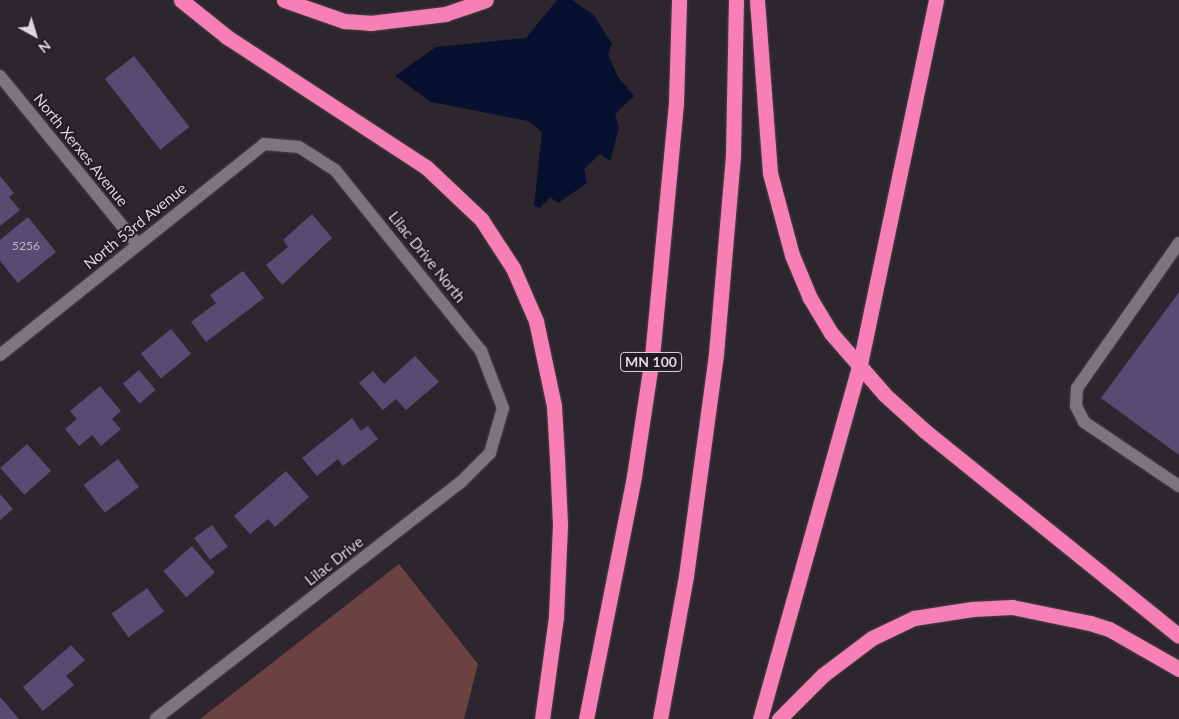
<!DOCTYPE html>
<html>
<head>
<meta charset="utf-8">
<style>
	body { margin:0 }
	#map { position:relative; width:1179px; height:719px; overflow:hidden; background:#2d262e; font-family:Lato,sans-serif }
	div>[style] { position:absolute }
	.green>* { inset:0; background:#6b4241 }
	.water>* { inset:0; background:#07102e }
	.building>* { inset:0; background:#564c72; transform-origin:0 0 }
	.roads { filter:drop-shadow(0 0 1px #49434a) drop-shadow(0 0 1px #49434a) }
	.minor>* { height:12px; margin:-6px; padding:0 6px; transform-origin:6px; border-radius:6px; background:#7d747d }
	.highway>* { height:15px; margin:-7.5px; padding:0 7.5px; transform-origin:7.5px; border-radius:7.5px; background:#f87eb6 }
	span { translate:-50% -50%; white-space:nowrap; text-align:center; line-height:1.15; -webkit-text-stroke:4px #231c24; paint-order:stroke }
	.number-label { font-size:12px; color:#bbb5c2 }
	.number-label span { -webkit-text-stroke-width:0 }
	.shield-label span { padding:1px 4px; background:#231c24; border:1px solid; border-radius:4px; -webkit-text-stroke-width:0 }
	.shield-label { font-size:14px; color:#ddd8dd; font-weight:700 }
	.street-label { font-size:15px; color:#ddd8dd }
	.north { position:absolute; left:10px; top:10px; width:50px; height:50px; -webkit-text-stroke:4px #231c24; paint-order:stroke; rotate:141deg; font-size:14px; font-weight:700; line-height:20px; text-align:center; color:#ddd8dd }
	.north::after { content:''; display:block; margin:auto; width:18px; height:22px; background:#ddd8dd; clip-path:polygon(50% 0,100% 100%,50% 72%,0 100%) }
</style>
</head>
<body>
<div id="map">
	<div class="green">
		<i style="clip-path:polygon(399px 564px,478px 664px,464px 719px,200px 719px)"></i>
	</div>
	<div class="water">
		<i style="clip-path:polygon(557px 0,572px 0,594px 15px,612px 44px,608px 54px,618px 77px,634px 96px,615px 114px,619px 128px,610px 161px,600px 154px,584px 169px,587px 183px,558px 203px,550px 197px,540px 208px,534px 206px,542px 132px,528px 121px,431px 102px,395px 76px,436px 47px,526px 38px)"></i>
	</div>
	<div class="building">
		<i style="left:134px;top:56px;width:90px;height:37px;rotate:52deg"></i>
		<i style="clip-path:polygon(0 176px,14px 193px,9px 197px,20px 210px,0 226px)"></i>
		<i style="clip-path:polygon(312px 214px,332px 238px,282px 285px,266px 265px,288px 247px,283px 240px)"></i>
		<i style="clip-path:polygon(28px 217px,56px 252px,18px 283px,0 261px,0 240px)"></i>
		<i style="clip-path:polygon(243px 271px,264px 298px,206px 342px,191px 322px,216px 303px,210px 295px)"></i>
		<i style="clip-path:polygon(1179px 292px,1179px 455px,1101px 398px)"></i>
		<i style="left:171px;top:329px;width:32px;height:39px;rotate:51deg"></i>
		<i style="clip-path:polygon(415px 356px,439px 382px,406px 410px,396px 399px,383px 410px,359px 383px,373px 371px,384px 384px)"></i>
		<i style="left:139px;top:370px;width:26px;height:21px;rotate:50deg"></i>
		<i style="clip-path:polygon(100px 386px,121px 411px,112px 419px,121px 429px,101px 446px,92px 435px,79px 446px,65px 429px,77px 419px,70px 411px)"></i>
		<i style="clip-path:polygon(352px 418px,361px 431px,368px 426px,378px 439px,343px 466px,338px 459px,317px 476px,302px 458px)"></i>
		<i style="left:27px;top:444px;width:36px;height:36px;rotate:48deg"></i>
		<i style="left:118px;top:459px;width:35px;height:43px;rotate:53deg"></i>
		<i style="clip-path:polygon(286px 471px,309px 497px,275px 527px,268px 519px,250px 534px,234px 516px)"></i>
		<i style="clip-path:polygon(0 494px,13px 509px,0 520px)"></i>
		<i style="left:212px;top:525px;width:27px;height:22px;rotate:54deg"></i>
		<i style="left:192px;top:546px;width:35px;height:38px;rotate:49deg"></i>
		<i style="left:147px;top:588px;width:29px;height:44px;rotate:54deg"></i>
		<i style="clip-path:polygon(71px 645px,85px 660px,66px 676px,74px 685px,43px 711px,23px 687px)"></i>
		<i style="clip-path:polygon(0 697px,19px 719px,0 719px)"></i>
	</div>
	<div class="roads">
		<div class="minor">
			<i style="left:0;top:76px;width:217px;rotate:50.8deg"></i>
			<i style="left:1179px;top:243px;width:177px;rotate:125.1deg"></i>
			<i style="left:1077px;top:388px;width:18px;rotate:93deg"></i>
			<i style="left:1076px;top:406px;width:18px;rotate:63deg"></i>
			<i style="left:1084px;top:422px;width:115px;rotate:34deg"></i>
			<i style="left:0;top:355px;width:338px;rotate:-38.6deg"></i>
			<i style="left:264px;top:144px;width:35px;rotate:5deg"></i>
			<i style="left:299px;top:147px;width:43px;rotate:32.6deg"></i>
			<i style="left:335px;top:170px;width:233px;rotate:51.1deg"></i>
			<i style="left:481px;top:351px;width:61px;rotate:68.9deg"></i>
			<i style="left:503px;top:408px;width:47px;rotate:106.1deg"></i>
			<i style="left:490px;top:453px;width:41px;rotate:135deg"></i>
			<i style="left:461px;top:482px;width:386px;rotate:142.2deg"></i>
		</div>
		<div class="highway">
			<i style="left:181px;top:0;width:59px;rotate:38.8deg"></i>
			<i style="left:227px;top:37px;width:238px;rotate:33.2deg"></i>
			<i style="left:426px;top:167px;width:76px;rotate:43.4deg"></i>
			<i style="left:481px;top:219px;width:59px;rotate:56.9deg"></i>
			<i style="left:513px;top:268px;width:58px;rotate:66.5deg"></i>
			<i style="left:536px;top:321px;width:87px;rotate:78deg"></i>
			<i style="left:554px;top:406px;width:52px;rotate:86.7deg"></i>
			<i style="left:557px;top:458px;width:67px;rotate:87.4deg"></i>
			<i style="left:560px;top:525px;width:92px;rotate:92.5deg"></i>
			<i style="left:556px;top:617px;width:103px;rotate:97.8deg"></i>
			<i style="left:284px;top:0;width:64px;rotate:19.3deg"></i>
			<i style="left:344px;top:21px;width:26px;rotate:4deg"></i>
			<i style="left:370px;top:23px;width:76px;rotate:-6.8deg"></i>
			<i style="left:445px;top:14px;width:43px;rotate:-18.9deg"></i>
			<i style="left:757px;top:0;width:173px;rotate:85.7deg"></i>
			<i style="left:770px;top:173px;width:85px;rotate:75deg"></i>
			<i style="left:792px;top:255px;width:47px;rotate:67.3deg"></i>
			<i style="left:810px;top:298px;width:41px;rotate:59deg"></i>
			<i style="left:831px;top:333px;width:82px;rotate:48.9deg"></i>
			<i style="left:885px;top:395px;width:54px;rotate:42deg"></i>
			<i style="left:925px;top:431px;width:326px;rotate:38.9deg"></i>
			<i style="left:586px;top:719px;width:248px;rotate:-78.8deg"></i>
			<i style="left:634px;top:476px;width:120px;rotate:-81.4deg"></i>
			<i style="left:652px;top:357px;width:255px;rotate:-84.6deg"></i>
			<i style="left:676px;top:103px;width:103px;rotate:-88.3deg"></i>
			<i style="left:660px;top:719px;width:145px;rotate:-79.7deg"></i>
			<i style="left:686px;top:576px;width:224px;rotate:-82.3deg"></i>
			<i style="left:716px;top:354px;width:200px;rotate:-85.1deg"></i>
			<i style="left:733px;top:155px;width:155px;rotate:-88.9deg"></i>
			<i style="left:760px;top:719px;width:369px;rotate:-74.3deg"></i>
			<i style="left:860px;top:364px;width:372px;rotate:-78.2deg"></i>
			<i style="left:779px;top:719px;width:62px;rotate:-45deg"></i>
			<i style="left:823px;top:675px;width:61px;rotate:-37.1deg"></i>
			<i style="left:872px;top:638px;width:47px;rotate:-25.5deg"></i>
			<i style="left:914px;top:618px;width:59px;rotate:-8.8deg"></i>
			<i style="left:972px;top:609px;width:40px;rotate:-2.9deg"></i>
			<i style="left:1012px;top:607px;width:80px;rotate:11.6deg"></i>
			<i style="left:1090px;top:623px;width:20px;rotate:18deg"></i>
			<i style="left:1109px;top:629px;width:81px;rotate:29.7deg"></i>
		</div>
	</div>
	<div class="number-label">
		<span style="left:26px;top:246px">5256</span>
	</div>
	<div class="shield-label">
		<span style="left:651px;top:362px">MN 100</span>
	</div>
	<div class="street-label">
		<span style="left:81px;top:150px;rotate:51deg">North Xerxes Avenue</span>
		<span style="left:135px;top:226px;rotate:-39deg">North 53rd Avenue</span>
		<span style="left:427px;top:257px;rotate:51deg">Lilac Drive North</span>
		<span style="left:334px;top:561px;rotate:-38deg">Lilac Drive</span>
	</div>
	<div class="north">N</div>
</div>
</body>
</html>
